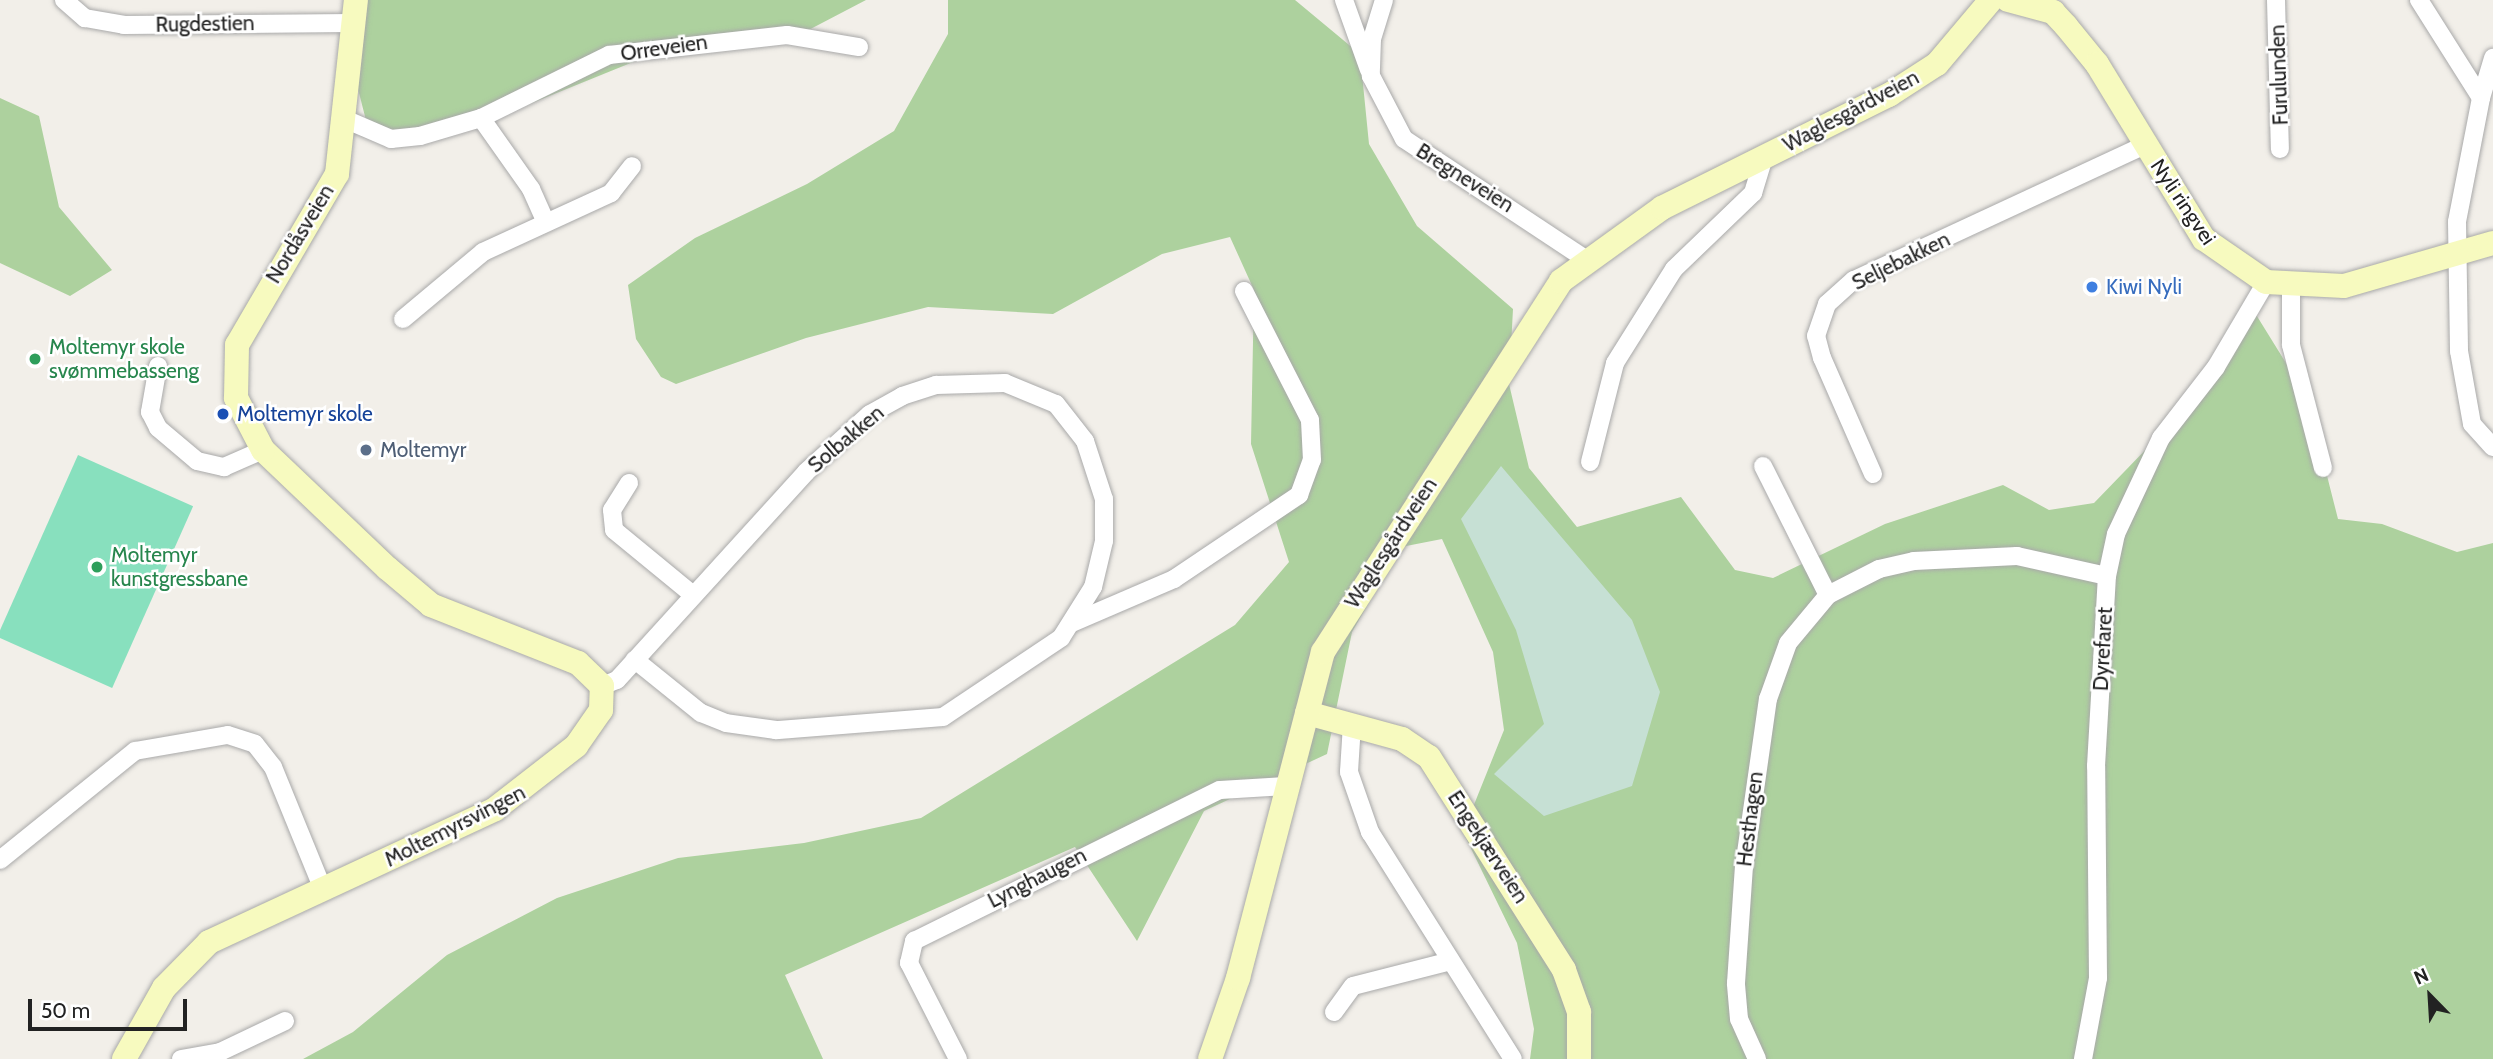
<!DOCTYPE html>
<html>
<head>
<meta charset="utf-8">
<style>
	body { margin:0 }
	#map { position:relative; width:2493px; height:1059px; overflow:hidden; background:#f2efe9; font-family:Cabin,sans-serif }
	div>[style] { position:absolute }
	.forest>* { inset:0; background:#add19e }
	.wetland>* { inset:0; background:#c6e0d4 }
	.pitch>* { inset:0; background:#88e0be; transform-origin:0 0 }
	.roads { filter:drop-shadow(0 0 2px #a9a9a9) drop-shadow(0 0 2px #a9a9a9) }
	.street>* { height:18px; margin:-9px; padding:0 9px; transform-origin:9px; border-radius:9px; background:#fff }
	.secondary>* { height:24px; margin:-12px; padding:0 12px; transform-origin:12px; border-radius:12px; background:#f7fabf }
	.dots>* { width:19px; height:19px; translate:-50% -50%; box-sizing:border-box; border:4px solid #fff; border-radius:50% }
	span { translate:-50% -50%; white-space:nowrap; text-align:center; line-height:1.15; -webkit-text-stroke:5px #fff; paint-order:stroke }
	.street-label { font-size:21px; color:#222 }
	.shop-label { font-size:21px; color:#366cbe }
	.left { translate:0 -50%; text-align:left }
	.leisure-label { font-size:21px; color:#27864d }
	.transit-label { font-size:21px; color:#164399 }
	.service-label { font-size:21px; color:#4e5e75 }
	.north { position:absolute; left:2395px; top:961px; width:70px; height:70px; -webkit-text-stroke:5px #fff; paint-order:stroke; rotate:336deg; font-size:19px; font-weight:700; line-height:28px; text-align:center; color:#222 }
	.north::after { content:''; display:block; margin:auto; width:24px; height:32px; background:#222; clip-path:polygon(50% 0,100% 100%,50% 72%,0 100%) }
	.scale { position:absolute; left:28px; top:999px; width:159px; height:32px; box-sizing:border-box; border:4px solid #222; border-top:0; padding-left:9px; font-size:21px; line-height:24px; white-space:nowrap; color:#222; -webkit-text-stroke:5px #fff; paint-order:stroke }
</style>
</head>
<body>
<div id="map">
	<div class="forest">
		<i style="clip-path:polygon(366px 0,866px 0,799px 35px,675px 45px,448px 137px,368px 128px,340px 19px)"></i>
		<i style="clip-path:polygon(948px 0,1295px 0,1360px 54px,1369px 144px,1417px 226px,1513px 309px,1509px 384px,1529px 468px,1577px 527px,1681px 497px,1735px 570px,1773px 578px,1885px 524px,2003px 485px,2049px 510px,2094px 503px,2182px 412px,2255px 313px,2307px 397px,2338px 519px,2382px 524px,2457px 552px,2493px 543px,2493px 1059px,1530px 1059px,1534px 1029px,1517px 943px,1463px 832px,1504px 730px,1493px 652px,1442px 539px,1401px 547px,1352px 632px,1327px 754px,1204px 811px,1137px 941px,1075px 847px,785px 975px,823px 1059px,303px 1059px,353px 1032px,447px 955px,557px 898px,678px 858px,804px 843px,921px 818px,1235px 625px,1289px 562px,1251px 444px,1254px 290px,1230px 237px,1162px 254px,1053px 314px,928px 307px,806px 338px,676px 384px,661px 377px,636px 339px,628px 285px,695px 238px,807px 184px,894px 131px,948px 34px)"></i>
		<i style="clip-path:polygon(0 98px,39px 116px,59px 207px,112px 270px,70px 296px,0 263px)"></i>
	</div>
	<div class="wetland">
		<i style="clip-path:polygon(1501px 466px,1632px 620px,1660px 692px,1632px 786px,1544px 816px,1494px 774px,1544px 724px,1516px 630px,1461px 519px)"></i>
	</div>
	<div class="pitch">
		<i style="left:78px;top:455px;width:126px;height:199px;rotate:24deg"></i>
	</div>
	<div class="roads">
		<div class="street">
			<i style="left:64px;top:0;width:28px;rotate:41deg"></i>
			<i style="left:85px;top:18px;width:40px;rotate:10deg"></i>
			<i style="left:124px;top:25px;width:229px;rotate:-0.5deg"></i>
			<i style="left:1344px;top:0;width:74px;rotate:70.3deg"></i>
			<i style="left:1384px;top:0;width:41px;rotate:107.1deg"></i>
			<i style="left:1372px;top:39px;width:37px;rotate:92deg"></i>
			<i style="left:1371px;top:76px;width:71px;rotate:62.4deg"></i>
			<i style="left:1404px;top:139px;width:217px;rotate:33.5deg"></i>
			<i style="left:2276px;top:0;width:149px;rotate:88.5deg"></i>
			<i style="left:2419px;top:0;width:116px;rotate:57.7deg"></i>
			<i style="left:2481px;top:98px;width:126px;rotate:101deg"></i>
			<i style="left:2457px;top:222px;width:129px;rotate:89.1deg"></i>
			<i style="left:2459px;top:351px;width:74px;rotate:79.9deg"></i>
			<i style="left:2472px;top:424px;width:31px;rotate:48deg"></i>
			<i style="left:2481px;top:98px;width:42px;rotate:-73.3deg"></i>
			<i style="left:481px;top:118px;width:87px;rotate:54.8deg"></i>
			<i style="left:531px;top:189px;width:36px;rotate:66deg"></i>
			<i style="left:347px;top:120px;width:48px;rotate:23.4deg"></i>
			<i style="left:391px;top:139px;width:29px;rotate:-6deg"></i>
			<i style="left:420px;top:136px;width:64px;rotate:-16.4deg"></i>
			<i style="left:481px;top:118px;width:143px;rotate:-26.2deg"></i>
			<i style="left:609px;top:55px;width:179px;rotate:-6.4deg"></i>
			<i style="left:787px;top:35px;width:73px;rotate:9.5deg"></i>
			<i style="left:2291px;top:288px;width:57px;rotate:90deg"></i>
			<i style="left:2291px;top:345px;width:127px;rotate:75.4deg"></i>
			<i style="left:403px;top:319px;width:104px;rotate:-39.9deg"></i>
			<i style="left:483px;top:252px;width:141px;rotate:-24.7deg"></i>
			<i style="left:611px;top:193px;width:34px;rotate:-52deg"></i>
			<i style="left:158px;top:366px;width:47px;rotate:99.9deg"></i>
			<i style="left:150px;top:412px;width:18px;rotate:63deg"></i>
			<i style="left:158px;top:428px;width:51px;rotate:40.2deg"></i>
			<i style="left:197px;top:461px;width:28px;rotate:13deg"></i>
			<i style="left:224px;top:467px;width:43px;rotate:-23.6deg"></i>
			<i style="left:1590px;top:462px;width:102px;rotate:-75.8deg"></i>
			<i style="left:1615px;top:363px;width:111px;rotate:-57.9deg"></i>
			<i style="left:1674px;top:269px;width:110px;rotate:-43.9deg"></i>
			<i style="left:1753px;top:193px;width:38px;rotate:-73deg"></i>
			<i style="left:1763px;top:466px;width:144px;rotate:63.3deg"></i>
			<i style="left:1873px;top:474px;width:127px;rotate:-113.7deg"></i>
			<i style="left:1822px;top:358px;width:23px;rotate:-105deg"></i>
			<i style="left:1816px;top:336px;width:34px;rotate:-71deg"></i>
			<i style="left:1827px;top:304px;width:36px;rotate:-42deg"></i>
			<i style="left:1854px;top:280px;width:321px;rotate:-24.9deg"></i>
			<i style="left:629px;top:483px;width:32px;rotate:122deg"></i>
			<i style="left:612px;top:510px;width:20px;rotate:84deg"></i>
			<i style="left:614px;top:530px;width:101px;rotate:39.4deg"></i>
			<i style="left:1072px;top:623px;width:111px;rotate:-23.3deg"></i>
			<i style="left:1174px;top:579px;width:151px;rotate:-33.9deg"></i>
			<i style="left:1299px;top:495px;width:37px;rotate:-70deg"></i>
			<i style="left:1312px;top:460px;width:40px;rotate:-92.9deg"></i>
			<i style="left:1310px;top:420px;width:145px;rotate:-117.1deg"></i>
			<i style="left:602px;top:686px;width:16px;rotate:-22deg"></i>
			<i style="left:617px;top:680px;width:281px;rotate:-47.7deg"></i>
			<i style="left:806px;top:472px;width:86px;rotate:-42.2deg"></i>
			<i style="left:870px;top:414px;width:37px;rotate:-29deg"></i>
			<i style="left:902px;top:396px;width:36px;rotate:-18deg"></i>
			<i style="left:936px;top:385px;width:69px;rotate:-1.7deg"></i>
			<i style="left:1005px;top:383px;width:55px;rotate:22.4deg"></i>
			<i style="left:1056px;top:404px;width:47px;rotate:51.9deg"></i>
			<i style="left:1085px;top:441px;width:61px;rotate:71.9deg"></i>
			<i style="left:1104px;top:499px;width:42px;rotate:90deg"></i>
			<i style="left:1104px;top:541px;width:47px;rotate:103.4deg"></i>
			<i style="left:1093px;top:587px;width:60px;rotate:122.1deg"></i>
			<i style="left:1061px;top:638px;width:142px;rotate:146.2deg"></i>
			<i style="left:943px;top:717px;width:168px;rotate:175.5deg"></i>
			<i style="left:776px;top:730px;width:50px;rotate:-172deg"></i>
			<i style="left:726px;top:723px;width:27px;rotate:-158deg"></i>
			<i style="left:701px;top:713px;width:85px;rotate:-141.2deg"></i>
			<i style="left:1352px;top:724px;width:48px;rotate:93.6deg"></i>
			<i style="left:1349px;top:772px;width:64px;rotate:70.7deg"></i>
			<i style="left:1370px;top:832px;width:268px;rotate:57.8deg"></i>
			<i style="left:0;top:860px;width:174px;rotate:-38.9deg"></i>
			<i style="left:135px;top:751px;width:94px;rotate:-9.8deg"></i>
			<i style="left:228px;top:735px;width:28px;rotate:18deg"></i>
			<i style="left:255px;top:744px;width:29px;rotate:52deg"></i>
			<i style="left:273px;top:767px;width:130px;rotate:67.8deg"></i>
			<i style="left:1334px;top:1012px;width:32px;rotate:-54deg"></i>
			<i style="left:1353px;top:986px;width:97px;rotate:-14.3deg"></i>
			<i style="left:181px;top:1059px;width:40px;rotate:-10deg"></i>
			<i style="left:220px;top:1052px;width:72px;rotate:-25.5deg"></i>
			<i style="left:958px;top:1059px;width:108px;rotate:-117deg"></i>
			<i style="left:909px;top:963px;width:23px;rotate:-77deg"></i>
			<i style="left:914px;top:941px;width:341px;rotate:-26.3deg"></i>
			<i style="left:1220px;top:790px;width:66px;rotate:-3.5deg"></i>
			<i style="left:1757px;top:1059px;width:44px;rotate:-114.2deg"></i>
			<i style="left:1739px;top:1019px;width:36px;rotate:-95deg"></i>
			<i style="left:1736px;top:983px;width:116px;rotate:-86.1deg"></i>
			<i style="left:1744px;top:867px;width:170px;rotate:-81.9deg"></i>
			<i style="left:1768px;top:699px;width:59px;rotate:-70.3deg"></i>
			<i style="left:1788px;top:643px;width:62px;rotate:-50.2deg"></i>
			<i style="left:1828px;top:595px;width:57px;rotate:-27deg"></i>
			<i style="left:1879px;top:569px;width:36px;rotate:-13deg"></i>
			<i style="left:1914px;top:561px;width:103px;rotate:-2.8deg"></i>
			<i style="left:2017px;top:556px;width:92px;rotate:12.5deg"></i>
			<i style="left:2083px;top:1059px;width:82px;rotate:-79.5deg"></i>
			<i style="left:2098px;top:978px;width:212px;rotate:-90.5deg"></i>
			<i style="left:2096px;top:766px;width:190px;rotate:-86.7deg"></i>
			<i style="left:2107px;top:576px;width:43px;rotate:-77.9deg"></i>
			<i style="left:2116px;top:534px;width:106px;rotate:-64.9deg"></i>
			<i style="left:2161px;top:438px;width:90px;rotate:-52.2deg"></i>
			<i style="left:2216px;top:367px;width:99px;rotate:-59.5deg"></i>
		</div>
		<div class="secondary">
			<i style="left:2008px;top:0;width:47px;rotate:14.9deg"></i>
			<i style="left:2053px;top:12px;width:19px;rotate:47deg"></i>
			<i style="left:2066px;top:26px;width:49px;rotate:50.8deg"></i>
			<i style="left:2097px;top:64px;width:205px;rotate:58.6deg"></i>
			<i style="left:2204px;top:239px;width:75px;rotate:34.7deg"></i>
			<i style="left:2266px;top:282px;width:78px;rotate:2.9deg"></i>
			<i style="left:2344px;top:286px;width:155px;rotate:-16.1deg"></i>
			<i style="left:1307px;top:713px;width:98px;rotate:15.3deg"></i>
			<i style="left:1402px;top:739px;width:32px;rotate:34deg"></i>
			<i style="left:1429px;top:757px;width:252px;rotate:57.6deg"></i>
			<i style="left:1564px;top:970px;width:45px;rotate:70.3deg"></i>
			<i style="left:1579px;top:1012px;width:47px;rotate:90deg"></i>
			<i style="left:124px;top:1059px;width:81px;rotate:-60.6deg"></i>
			<i style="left:164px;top:988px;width:64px;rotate:-45.6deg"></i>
			<i style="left:209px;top:942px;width:315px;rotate:-24.9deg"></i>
			<i style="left:495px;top:809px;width:103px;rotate:-37.9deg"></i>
			<i style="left:576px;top:746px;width:44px;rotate:-55.2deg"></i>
			<i style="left:601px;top:710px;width:24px;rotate:-88deg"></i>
			<i style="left:602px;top:686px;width:33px;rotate:-136deg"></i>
			<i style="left:578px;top:663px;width:158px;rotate:-158.5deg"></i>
			<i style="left:431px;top:605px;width:57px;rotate:-139.9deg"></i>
			<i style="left:387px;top:568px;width:171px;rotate:-136.4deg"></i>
			<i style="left:263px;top:450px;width:59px;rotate:-117.4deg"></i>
			<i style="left:236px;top:398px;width:53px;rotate:-88.9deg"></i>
			<i style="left:237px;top:345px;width:198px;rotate:-59.7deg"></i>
			<i style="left:337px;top:174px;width:175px;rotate:-83.8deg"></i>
			<i style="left:1210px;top:1059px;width:86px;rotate:-70.9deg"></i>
			<i style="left:1238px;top:978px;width:337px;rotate:-75.4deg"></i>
			<i style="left:1323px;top:652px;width:441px;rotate:-57.3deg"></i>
			<i style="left:1561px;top:281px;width:125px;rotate:-35.9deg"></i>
			<i style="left:1662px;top:208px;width:254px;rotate:-26.5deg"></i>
			<i style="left:1889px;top:95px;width:57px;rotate:-32.9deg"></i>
			<i style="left:1937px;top:64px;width:84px;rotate:-49.8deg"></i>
		</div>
	</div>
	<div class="dots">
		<i style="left:2092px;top:287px;background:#3f7fe0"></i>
		<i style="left:35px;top:359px;background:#2e9e5b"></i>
		<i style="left:223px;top:414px;background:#1a4fb4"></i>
		<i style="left:366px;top:450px;background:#5c6f8a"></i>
		<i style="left:97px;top:567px;background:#2e9e5b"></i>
	</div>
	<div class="street-label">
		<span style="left:205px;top:24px;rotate:-1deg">Rugdestien</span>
		<span style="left:664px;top:48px;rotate:-8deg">Orreveien</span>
		<span style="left:2279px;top:75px;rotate:-92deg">Furulunden</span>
		<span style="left:1851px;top:111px;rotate:-28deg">Waglesgårdveien</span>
		<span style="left:1465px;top:178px;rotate:32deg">Bregneveien</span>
		<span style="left:2183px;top:202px;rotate:56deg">Nyli ringvei</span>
		<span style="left:300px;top:234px;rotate:-59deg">Nordåsveien</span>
		<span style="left:1901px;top:261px;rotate:-26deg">Seljebakken</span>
		<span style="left:846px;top:439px;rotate:-40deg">Solbakken</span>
		<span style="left:1391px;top:543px;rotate:-57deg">Waglesgårdveien</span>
		<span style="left:2103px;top:649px;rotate:-87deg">Dyrefaret</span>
		<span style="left:1750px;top:819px;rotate:-83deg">Hesthagen</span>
		<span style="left:455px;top:826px;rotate:-27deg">Moltemyrsvingen</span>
		<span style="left:1488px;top:847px;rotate:57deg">Engekjærveien</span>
		<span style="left:1037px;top:878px;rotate:-27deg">Lynghaugen</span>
	</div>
	<div class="shop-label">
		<span class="left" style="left:2106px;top:287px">Kiwi Nyli</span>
	</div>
	<div class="leisure-label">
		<span class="left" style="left:49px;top:359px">Moltemyr skole<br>svømmebasseng</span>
		<span class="left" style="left:111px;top:567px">Moltemyr<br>kunstgressbane</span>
	</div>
	<div class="transit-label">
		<span class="left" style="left:237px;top:414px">Moltemyr skole</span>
	</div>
	<div class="service-label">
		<span class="left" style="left:380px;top:450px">Moltemyr</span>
	</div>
	<div class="north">N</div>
	<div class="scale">50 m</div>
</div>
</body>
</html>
